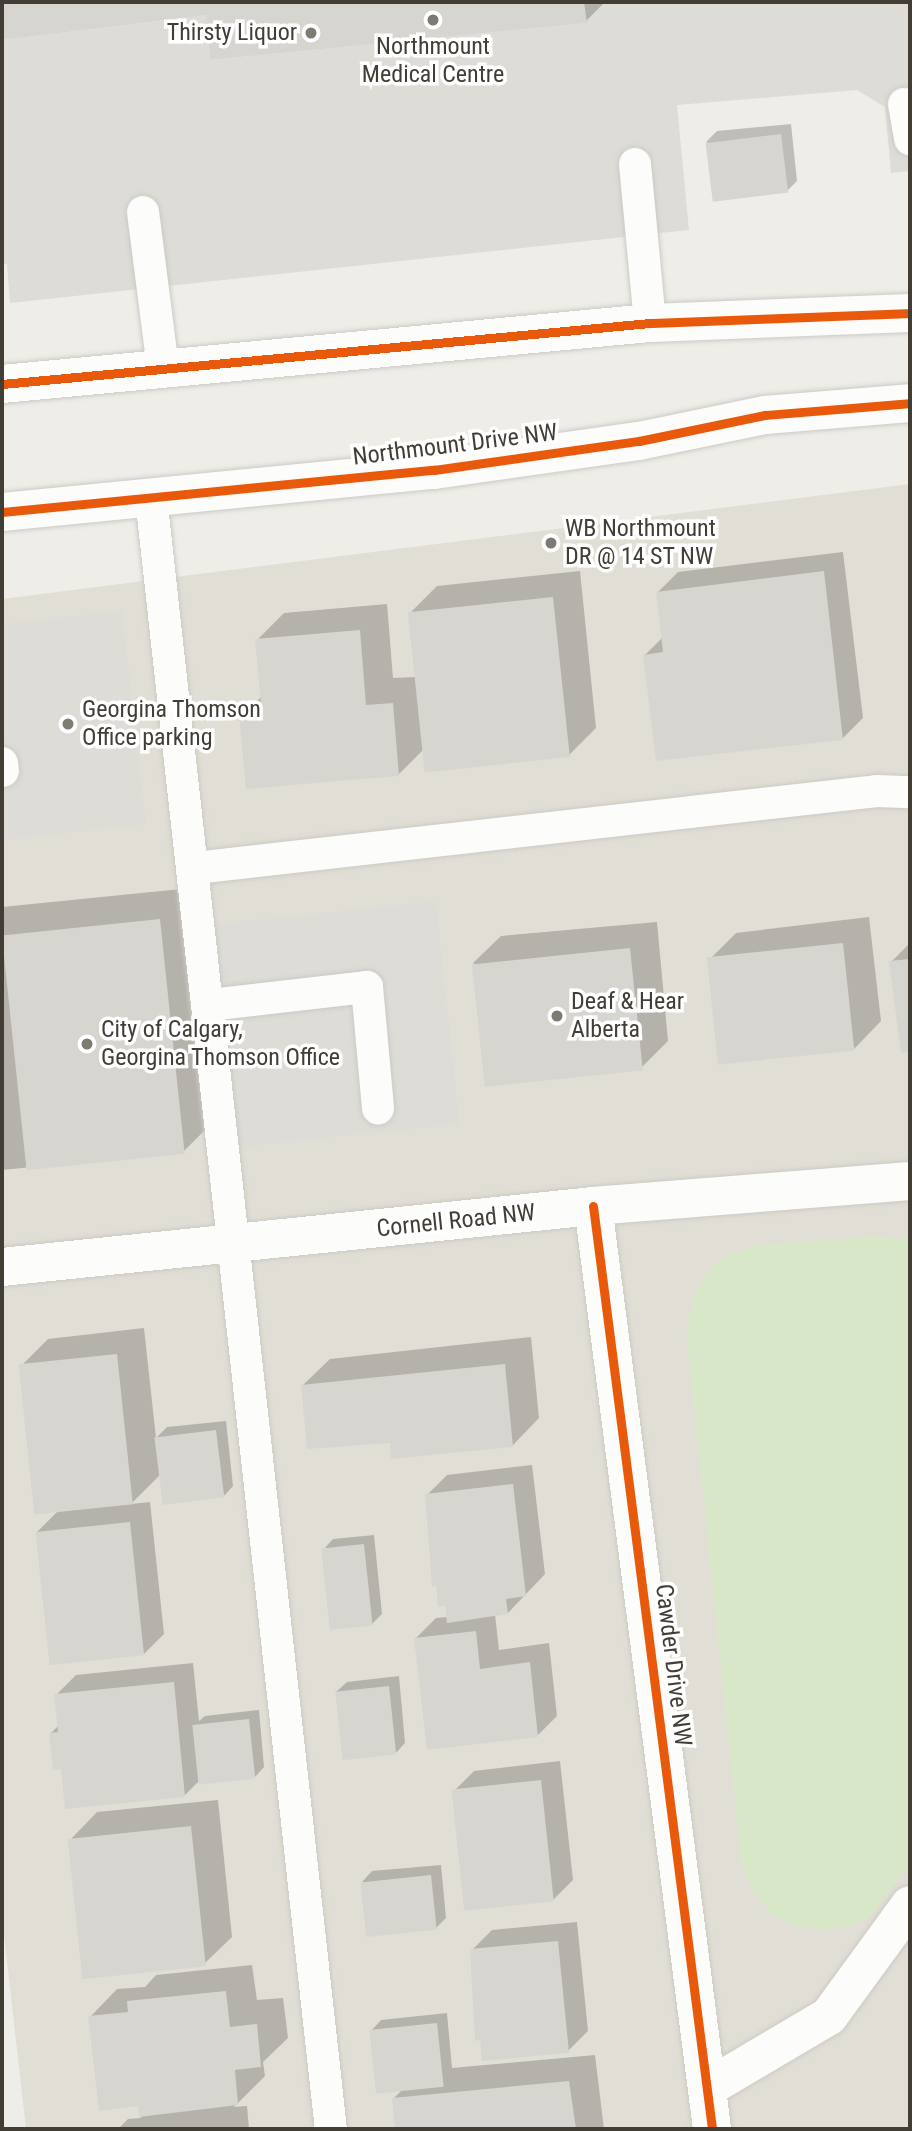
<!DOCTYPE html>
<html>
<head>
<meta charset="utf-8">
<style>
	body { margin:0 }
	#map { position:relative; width:912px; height:2131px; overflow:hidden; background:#eeede7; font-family:"Roboto Condensed",sans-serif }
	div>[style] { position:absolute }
	.residential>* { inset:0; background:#e1dfd5 }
	.green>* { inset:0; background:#d9e7c9 }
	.parking>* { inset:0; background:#dddcd7; transform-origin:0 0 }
	.shadow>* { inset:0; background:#0003 }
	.building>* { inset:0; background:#d7d5d0; transform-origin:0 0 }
	.roads { filter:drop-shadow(0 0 2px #cccac5) drop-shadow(0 0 2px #cccac5) }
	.service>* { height:32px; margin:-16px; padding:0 16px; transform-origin:16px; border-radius:16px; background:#fcfcfb }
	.minor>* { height:38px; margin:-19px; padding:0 19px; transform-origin:19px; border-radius:19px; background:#fcfcfb }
	.tertiary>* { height:38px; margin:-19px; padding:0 19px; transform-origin:19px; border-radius:19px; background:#fcfcfb }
	.cycleway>* { height:9px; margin:-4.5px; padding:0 4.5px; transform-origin:4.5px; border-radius:4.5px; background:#e8590c }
	.dots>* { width:19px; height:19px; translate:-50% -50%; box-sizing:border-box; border:4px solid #fff; border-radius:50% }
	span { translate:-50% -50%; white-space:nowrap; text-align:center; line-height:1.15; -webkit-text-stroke:7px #fff; paint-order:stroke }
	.poi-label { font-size:24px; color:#423e35 }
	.right { translate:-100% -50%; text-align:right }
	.left { translate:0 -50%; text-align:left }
	.street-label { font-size:24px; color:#423e35 }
	.frame { position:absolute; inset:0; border:4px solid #423e35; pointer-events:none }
</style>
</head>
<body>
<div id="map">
	<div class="residential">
		<i style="clip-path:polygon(910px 484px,910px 2129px,26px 2129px,2px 1917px,2px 599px)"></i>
	</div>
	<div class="green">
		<i style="clip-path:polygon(872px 1236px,910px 1239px,910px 1864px,868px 1918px,842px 1928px,814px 1929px,794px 1926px,770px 1913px,751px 1887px,741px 1860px,686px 1329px,697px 1288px,714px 1265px,734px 1253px,755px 1246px)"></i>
	</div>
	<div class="parking">
		<i style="clip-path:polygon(584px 2px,910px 2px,910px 171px,891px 173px,885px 107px,857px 90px,677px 105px,689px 230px,10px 303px,7px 264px,2px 264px,2px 40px,206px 15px,210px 60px,586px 23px)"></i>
		<i style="clip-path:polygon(122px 611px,146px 824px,2px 840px,2px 624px)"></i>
		<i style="left:436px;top:901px;width:224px;height:228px;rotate:84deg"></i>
	</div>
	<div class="shadow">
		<i style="clip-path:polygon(2px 2px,605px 2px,586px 21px,207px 13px,2px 38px)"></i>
		<i style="clip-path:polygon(791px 124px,797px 181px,787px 191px,706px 142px,717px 131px)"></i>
		<i style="clip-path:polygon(843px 552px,863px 718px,843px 738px,645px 655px,663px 637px,658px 592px,678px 572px)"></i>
		<i style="clip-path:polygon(580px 571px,596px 728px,569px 755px,424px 749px,399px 774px,241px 717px,262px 696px,257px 640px,284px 613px,387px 604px,393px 678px,416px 677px,410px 613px,437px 586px)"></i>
		<i style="clip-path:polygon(191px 888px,215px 1120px,183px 1152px,2px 1170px,2px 907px)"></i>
		<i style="clip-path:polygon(869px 917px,881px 1021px,854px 1049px,709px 960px,736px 933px)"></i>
		<i style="clip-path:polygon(657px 922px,668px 1041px,641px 1068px,473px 963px,501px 936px)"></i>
		<i style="clip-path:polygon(910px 943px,910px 1050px,903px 1051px,891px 962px)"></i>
		<i style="clip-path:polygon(144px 1328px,156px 1438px,167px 1427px,226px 1421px,233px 1486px,223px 1497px,160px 1475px,131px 1504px,150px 1502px,164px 1634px,144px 1654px,37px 1532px,59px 1510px,21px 1366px,48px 1339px)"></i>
		<i style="clip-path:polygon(531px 1337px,539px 1418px,512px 1446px,391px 1441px,302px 1386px,330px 1359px)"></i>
		<i style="clip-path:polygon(532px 1465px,545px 1574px,508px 1613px,495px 1614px,499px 1650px,549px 1643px,557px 1716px,537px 1736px,416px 1638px,436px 1618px,448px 1617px,427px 1495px,447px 1475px)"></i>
		<i style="clip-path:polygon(374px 1535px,382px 1614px,372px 1624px,323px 1550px,333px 1539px)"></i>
		<i style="clip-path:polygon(193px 1663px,199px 1721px,205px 1716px,259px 1710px,264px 1767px,254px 1778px,200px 1780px,184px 1796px,63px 1768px,51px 1733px,59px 1725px,56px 1695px,76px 1675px)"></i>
		<i style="clip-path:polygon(399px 1676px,405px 1743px,395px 1754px,336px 1692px,347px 1682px)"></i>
		<i style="clip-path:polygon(560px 1761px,573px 1880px,553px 1900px,460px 1851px,454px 1791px,474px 1771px)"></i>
		<i style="clip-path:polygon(218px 1800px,232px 1937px,204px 1964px,70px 1840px,97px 1812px)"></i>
		<i style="clip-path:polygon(441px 1865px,446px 1918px,436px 1928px,362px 1882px,372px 1871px)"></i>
		<i style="clip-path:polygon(577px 1922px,588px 2031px,568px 2051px,472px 1950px,492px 1930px)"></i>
		<i style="clip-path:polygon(252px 1965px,257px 2000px,283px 1998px,288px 2038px,263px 2062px,265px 2076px,234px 2107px,247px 2106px,249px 2129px,118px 2129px,128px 2119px,141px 2118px,140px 2104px,90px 2017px,117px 1989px,145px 1987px,156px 1975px)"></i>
		<i style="clip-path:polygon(447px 2013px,452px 2068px,595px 2055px,604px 2129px,397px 2129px,394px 2098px,403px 2089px,371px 2031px,381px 2020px)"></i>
	</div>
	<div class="building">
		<i style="clip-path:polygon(2px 2px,584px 2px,587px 23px,210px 60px,206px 15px,2px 40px)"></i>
		<i style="left:781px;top:134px;width:59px;height:76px;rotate:83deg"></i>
		<i style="clip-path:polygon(824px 571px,843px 740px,656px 761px,643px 655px,663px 652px,656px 592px)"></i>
		<i style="left:553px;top:597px;width:161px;height:146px;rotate:84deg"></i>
		<i style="clip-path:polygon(360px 630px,366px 705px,393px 703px,399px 776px,246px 789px,239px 716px,262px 715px,255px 639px)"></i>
		<i style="left:160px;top:919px;width:236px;height:159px;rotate:84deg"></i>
		<i style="left:843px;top:943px;width:108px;height:137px;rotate:84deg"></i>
		<i style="left:630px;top:948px;width:123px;height:159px;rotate:84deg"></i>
		<i style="clip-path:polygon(910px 959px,910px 1052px,901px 1053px,889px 961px)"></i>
		<i style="left:117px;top:1354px;width:151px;height:99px;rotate:84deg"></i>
		<i style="clip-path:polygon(505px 1364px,513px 1447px,391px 1459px,390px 1443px,307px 1449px,301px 1385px)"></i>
		<i style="left:216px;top:1430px;width:68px;height:62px;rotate:83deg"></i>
		<i style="clip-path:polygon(513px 1484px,526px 1596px,506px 1599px,508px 1614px,447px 1623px,445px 1606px,438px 1607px,436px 1586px,432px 1587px,425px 1494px)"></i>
		<i style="left:130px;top:1522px;width:134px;height:95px;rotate:84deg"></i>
		<i style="left:364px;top:1544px;width:82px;height:43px;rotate:84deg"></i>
		<i style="clip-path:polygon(476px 1631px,480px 1669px,530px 1662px,538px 1737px,427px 1750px,414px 1638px)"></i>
		<i style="clip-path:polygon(174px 1682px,185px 1797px,65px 1809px,61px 1769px,53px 1770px,49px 1733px,58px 1732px,54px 1694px)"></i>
		<i style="left:389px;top:1686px;width:69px;height:54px;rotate:84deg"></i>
		<i style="left:249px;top:1719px;width:60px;height:57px;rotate:84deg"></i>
		<i style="left:541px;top:1780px;width:122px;height:90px;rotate:84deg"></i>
		<i style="left:191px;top:1826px;width:141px;height:124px;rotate:84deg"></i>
		<i style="left:431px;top:1875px;width:55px;height:71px;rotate:84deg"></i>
		<i style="clip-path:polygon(558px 1941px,569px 2053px,482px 2061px,480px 2040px,475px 2041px,470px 1949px)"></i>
		<i style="clip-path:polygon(226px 1991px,230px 2027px,257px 2024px,261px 2067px,235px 2070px,238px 2105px,139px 2117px,138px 2106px,99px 2111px,88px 2016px,128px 2012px,127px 2001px)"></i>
		<i style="left:437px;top:2023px;width:64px;height:68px;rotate:84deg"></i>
		<i style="clip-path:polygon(569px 2081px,576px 2129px,395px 2129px,392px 2098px)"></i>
	</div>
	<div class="roads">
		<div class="service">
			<i style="left:904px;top:104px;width:36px;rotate:80deg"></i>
			<i style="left:635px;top:164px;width:160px;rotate:84.6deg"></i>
			<i style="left:143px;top:212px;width:158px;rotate:82.7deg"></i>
			<i style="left:151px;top:497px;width:1642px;rotate:83.71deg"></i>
			<i style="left:2px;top:763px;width:8px;rotate:83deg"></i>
			<i style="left:195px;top:868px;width:686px;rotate:-6.44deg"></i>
			<i style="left:877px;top:791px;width:33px;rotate:2deg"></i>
			<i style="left:209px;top:1005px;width:159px;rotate:-6.5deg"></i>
			<i style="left:367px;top:987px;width:122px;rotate:84.8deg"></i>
		</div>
		<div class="minor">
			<i style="left:593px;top:1206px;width:931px;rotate:82.65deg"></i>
			<i style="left:2px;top:1267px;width:594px;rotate:-5.89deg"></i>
			<i style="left:593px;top:1206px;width:318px;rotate:-4.5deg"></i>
			<i style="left:709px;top:2087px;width:139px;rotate:-30.6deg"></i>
			<i style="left:829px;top:2016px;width:137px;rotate:-53.9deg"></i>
		</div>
		<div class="tertiary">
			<i style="left:2px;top:384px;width:651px;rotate:-5.38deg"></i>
			<i style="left:650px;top:323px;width:260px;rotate:-2.2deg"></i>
			<i style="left:2px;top:512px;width:434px;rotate:-5.6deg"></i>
			<i style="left:434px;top:470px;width:207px;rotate:-8.1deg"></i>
			<i style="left:639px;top:441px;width:129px;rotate:-11.7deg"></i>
			<i style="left:765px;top:415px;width:145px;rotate:-4.7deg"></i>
		</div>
	</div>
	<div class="cycleway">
		<i style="left:2px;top:384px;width:651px;rotate:-5.38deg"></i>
		<i style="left:650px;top:323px;width:260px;rotate:-2.2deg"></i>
		<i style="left:2px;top:512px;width:434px;rotate:-5.6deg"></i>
		<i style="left:434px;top:470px;width:207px;rotate:-8.1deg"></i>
		<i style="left:639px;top:441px;width:129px;rotate:-11.7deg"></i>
		<i style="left:765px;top:415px;width:145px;rotate:-4.7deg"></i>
		<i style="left:593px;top:1206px;width:931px;rotate:82.65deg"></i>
	</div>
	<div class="dots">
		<i style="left:433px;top:20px;background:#7e7b73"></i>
		<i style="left:311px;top:33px;background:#7e7b73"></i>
		<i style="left:551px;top:543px;background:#7e7b73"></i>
		<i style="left:68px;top:724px;background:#7e7b73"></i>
		<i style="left:557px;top:1016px;background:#7e7b73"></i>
		<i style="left:87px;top:1044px;background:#7e7b73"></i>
	</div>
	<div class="poi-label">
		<span class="right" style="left:297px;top:33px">Thirsty Liquor</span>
		<span style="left:433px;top:61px">Northmount<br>Medical Centre</span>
		<span class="left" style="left:565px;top:543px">WB Northmount<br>DR @ 14 ST NW</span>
		<span class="left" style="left:82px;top:724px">Georgina Thomson<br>Office parking</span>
		<span class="left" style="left:571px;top:1016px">Deaf &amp; Hear<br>Alberta</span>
		<span class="left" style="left:101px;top:1044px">City of Calgary,<br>Georgina Thomson Office</span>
	</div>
	<div class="street-label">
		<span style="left:455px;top:445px;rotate:-7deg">Northmount Drive NW</span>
		<span style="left:456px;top:1221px;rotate:-6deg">Cornell Road NW</span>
		<span style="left:673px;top:1665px;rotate:83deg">Cawder Drive NW</span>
	</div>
	<div class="frame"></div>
</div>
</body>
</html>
